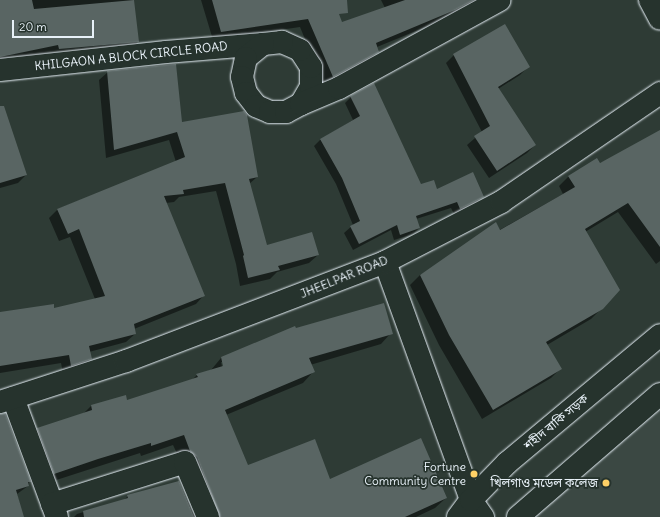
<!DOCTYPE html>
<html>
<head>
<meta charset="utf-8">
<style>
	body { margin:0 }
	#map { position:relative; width:660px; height:517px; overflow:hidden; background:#2e3b35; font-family:Delius,"Noto Sans Bengali",sans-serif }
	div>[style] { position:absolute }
	.built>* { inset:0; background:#3b4843 }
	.shadow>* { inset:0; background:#0007 }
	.building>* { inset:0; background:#596563 }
	.roads { filter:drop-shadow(0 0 1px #e8f1f8) drop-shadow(0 0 1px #e8f1f8) }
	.minor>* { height:22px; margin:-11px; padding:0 11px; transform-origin:11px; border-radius:11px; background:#26332d }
	.dots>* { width:11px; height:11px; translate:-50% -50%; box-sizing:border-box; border:2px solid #26332d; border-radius:50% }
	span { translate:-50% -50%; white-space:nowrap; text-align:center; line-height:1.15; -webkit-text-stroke:3.5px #26332d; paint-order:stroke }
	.street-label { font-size:12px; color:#e8f1f8 }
	.poi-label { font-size:12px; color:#e8f1f8 }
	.right { translate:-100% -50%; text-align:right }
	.scale { position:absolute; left:12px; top:20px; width:82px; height:18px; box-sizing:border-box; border:2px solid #e8f1f8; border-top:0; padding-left:5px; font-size:12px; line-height:14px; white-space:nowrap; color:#e8f1f8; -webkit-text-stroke:3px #26332d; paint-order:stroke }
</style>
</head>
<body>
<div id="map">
	<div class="built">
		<i style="clip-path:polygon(660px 385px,660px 517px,522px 517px)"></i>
	</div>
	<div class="shadow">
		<i style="clip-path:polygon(0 0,133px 0,138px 42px,128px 52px,0 64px)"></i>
		<i style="clip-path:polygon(201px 0,332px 0,341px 24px,385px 8px,381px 0,479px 0,445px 19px,377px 47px,378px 51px,370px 60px,324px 85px,300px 27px,213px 40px)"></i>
		<i style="clip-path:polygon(505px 26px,528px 67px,520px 75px,498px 89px,535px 145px,527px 153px,489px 178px,467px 145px,482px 132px,446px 63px,454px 55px)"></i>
		<i style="clip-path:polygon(108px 72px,257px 177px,249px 184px,266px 247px,318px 255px,309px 263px,277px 272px,270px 279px,240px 286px,236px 264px,216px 191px,179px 197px,174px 202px,166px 203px,204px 295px,196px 304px,134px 329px,135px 334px,126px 342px,89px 352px,91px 359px,82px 367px,63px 373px,61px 363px,0 373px,0 313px,53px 310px,95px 299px,70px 237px,59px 241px,49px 218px,58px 209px,176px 162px,169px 140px,106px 158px,99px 80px)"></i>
		<i style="clip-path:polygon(351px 97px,421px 185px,437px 190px,483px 196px,477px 202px,454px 214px,451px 208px,416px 219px,419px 228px,413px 234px,394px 240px,391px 230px,353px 250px,344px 233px,353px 225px,336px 184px,314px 146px,320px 140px,353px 120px,345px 103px)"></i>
		<i style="clip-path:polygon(0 130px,26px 175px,18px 183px,0 188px)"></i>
		<i style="clip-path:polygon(660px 138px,660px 261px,656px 264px,618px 212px,585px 232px,602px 308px,591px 319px,547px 345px,561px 368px,551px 378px,482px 419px,439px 345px,410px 285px,420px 275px,563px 194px,559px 186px,569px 176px)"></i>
		<i style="clip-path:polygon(evenodd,295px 329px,391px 333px,381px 344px,310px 365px,313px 372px,303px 383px,226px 415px,248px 467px,446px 498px,435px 508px,416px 517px,207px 517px,173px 445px,141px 456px,140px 453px,44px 484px,27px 440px,38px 429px,83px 414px,91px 406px,127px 401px,192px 380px,197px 375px,211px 370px,221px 358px,295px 329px,221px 362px,223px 362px,223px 371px,221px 362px)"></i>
		<i style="clip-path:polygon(0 427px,29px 481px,28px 486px,17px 494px,23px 517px,0 517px)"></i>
		<i style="clip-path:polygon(179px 482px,195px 517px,74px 517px,77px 514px,124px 500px,128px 496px)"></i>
	</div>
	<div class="building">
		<i style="clip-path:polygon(0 0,32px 0,34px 9px,134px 0,139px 42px,59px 49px,58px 45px,0 57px)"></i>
		<i style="clip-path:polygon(212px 0,347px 0,348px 13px,339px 14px,342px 22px,405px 0,474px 0,455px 10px,376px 43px,379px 52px,333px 77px,308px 19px,221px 32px)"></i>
		<i style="clip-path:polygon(505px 24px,530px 67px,498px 87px,536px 145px,497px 171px,474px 136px,490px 126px,453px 54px)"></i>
		<i style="clip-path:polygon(176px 64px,182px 122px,244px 111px,247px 115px,258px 177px,249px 179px,267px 245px,312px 232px,319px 255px,278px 266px,280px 270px,248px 278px,243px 256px,244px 255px,225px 183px,183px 190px,184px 194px,164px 196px,205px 296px,134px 324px,136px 334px,89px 346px,92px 359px,71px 366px,69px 355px,0 366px,0 312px,54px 304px,54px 308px,105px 296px,79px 229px,68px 234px,57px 209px,185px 157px,177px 132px,114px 150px,107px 71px)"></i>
		<i style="clip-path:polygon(374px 83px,421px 184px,434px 180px,437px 189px,473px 172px,484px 197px,460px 209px,457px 202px,416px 216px,420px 228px,400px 235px,397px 225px,359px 244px,350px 226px,360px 221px,342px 178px,320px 139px,360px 116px,350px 96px)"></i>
		<i style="clip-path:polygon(0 106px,4px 106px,27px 175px,0 183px)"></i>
		<i style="clip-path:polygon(660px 130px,660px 247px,628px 203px,585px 229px,620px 290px,603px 309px,546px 342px,562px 369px,493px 410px,449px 335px,420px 275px,496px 222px,500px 230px,575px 187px,568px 176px,597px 158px,600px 163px)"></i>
		<i style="clip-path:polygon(384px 303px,393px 334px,309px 358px,315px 372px,225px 410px,248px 465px,315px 439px,330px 479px,421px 438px,447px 498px,405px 517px,220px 517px,197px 457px,190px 451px,184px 435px,151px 446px,151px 443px,98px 459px,54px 474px,37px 428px,92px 410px,91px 405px,126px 395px,127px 400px,198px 377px,196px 374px,223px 366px,221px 357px,295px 326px,296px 328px)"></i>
		<i style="clip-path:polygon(5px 413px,31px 482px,28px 482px,29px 486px,16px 490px,24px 517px,0 517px,0 414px)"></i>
		<i style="clip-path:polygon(179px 481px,194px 517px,84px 517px,83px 511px,128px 498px,127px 495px)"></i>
	</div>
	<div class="roads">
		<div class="minor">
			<i style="left:650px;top:0;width:21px;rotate:62deg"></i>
			<i style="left:0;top:70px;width:167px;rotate:-6.2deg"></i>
			<i style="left:166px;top:52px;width:97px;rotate:-4.7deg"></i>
			<i style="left:301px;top:104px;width:20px;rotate:-60deg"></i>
			<i style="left:311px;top:87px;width:20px;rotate:-90deg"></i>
			<i style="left:311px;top:67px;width:20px;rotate:-123deg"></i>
			<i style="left:300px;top:50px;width:20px;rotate:-156deg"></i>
			<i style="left:282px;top:42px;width:19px;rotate:174deg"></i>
			<i style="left:263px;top:44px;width:22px;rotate:141deg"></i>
			<i style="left:246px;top:58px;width:19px;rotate:102deg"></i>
			<i style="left:242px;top:77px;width:16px;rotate:76deg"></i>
			<i style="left:246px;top:93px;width:16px;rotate:52deg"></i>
			<i style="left:256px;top:106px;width:15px;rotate:23deg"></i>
			<i style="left:270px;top:112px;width:16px"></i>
			<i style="left:286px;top:112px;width:17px;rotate:-28deg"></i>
			<i style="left:301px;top:104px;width:41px;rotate:-22.8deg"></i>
			<i style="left:339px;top:88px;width:183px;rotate:-28.7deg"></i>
			<i style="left:385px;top:262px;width:253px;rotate:70.1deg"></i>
			<i style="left:471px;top:500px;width:21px;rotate:55deg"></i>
			<i style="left:13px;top:398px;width:127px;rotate:69.7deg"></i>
			<i style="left:0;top:402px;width:133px;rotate:-18deg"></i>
			<i style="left:126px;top:361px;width:277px;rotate:-20.9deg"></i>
			<i style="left:385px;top:262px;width:131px;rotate:-27.3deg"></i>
			<i style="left:501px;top:202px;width:193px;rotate:-34.4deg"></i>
			<i style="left:52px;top:504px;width:139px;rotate:-17.5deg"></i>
			<i style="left:185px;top:462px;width:60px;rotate:67.3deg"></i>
			<i style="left:458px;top:517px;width:21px;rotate:-53deg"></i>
			<i style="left:471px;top:500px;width:52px;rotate:-45.8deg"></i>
			<i style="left:507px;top:463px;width:199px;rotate:-39.9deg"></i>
			<i style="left:518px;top:517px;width:188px;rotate:-40.9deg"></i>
		</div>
	</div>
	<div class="dots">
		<i style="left:474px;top:474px;background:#ffd166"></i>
		<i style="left:606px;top:483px;background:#ffd166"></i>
	</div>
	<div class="street-label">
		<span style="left:131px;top:56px;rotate:-6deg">KHILGAON A BLOCK CIRCLE ROAD</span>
		<span style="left:344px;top:277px;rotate:-22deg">JHEELPAR ROAD</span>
		<span style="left:556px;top:422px;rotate:-40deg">শহীদ বাকি সড়ক</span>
	</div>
	<div class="poi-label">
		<span class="right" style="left:466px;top:474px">Fortune<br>Community Centre</span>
		<span class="right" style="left:598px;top:483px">খিলগাও মডেল কলেজ</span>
	</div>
	<div class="scale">20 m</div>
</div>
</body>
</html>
